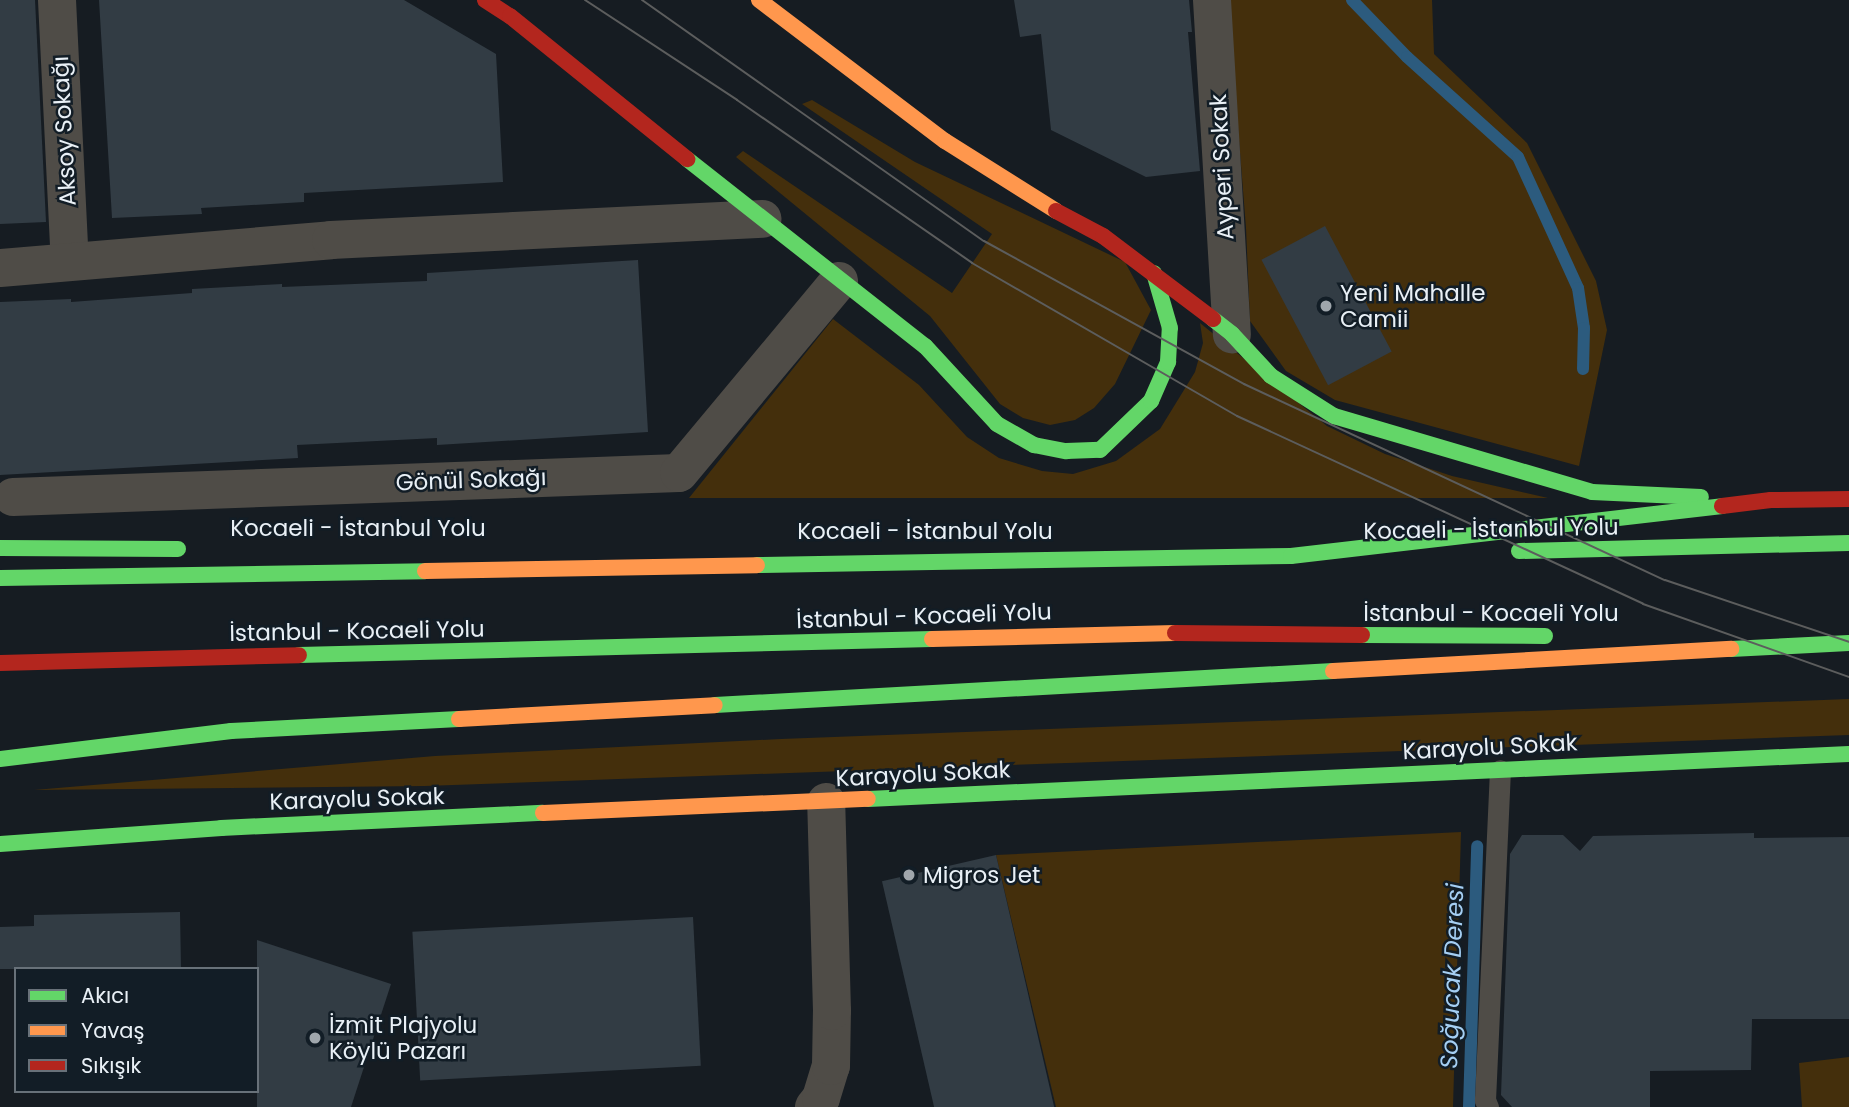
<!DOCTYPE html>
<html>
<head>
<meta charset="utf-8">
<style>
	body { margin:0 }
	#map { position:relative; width:1849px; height:1107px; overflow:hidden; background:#161c22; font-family:Poppins,sans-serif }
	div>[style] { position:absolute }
	.green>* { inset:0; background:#442f0c }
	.stream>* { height:12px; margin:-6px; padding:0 6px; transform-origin:6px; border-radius:6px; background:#2c5b7e }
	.building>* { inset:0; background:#323c44; transform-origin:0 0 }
	.lane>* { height:21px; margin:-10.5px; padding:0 10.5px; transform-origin:10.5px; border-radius:10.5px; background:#4f4c47 }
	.street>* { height:38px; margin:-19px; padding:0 19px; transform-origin:19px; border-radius:19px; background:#4f4c47 }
	.fast>* { height:16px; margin:-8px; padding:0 8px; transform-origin:8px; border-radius:8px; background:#63d668 }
	.slow>* { height:16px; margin:-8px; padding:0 8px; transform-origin:8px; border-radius:8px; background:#ff974d }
	.jam>* { height:16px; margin:-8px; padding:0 8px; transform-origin:8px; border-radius:8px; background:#b3261e }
	.tram>* { height:2px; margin:-1px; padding:0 1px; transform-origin:1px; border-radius:1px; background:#5c5d5d }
	.dots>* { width:19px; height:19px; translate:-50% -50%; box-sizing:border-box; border:4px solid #121d26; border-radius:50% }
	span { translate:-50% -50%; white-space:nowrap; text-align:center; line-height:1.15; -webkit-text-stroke:5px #121d26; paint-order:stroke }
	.street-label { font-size:23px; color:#e9f0f6 }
	.poi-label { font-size:23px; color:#e9f0f6 }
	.left { translate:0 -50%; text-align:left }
	.water-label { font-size:24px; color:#a5cff3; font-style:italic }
	.legend { position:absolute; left:14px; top:967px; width:245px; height:126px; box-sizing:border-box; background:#121d26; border:2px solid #687179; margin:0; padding:9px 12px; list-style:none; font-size:21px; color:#e9f0f6 }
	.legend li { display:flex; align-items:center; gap:14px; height:35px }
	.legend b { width:35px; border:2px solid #687179 }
</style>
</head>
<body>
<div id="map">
	<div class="green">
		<i style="clip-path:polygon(1228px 0,1432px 0,1434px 54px,1527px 143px,1596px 281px,1607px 330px,1579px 466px,1335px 400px,1286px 371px,1250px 321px,1246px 228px)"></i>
		<i style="clip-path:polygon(812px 100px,915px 162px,1125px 262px,1151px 310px,1115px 384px,1094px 408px,1075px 420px,1050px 425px,1023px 418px,1000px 404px,930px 316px,736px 157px,743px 151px,952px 293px,992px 234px,802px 104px)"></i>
		<i style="clip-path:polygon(833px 319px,919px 385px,967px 437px,999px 458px,1042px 471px,1073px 474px,1116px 461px,1160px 429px,1195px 372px,1203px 343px,1200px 323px,1327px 426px,1385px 454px,1452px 476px,1548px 498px,689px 498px)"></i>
		<i style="clip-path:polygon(1849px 699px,1849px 735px,425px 786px,34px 790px,435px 756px,781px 739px)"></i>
		<i style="clip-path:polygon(1461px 832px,1453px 1107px,1056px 1107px,996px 855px)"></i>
		<i style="clip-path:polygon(1849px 1057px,1849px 1107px,1802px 1107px,1799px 1063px)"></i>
	</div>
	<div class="stream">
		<i style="left:1352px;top:0;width:79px;rotate:46deg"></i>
		<i style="left:1407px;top:57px;width:149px;rotate:42deg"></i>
		<i style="left:1518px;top:157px;width:144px;rotate:65.4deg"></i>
		<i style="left:1578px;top:288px;width:40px;rotate:81.5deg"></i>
		<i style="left:1584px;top:328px;width:41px;rotate:91.4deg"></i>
		<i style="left:1469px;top:1107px;width:261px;rotate:-88.2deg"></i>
	</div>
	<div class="building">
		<i style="clip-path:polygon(0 0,35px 0,46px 222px,0 224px)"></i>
		<i style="clip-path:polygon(99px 0,404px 0,496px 54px,503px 182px,304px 193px,304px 202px,201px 208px,202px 214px,112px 218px)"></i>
		<i style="clip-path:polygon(1014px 0,1189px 0,1192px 32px,1188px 32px,1200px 171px,1146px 177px,1051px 130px,1041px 34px,1020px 37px)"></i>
		<i style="left:1325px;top:226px;width:142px;height:72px;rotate:62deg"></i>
		<i style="clip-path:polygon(638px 260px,648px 432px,437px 445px,437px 438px,297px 445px,298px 458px,0 475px,0 302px,71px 299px,71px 302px,192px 293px,192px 289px,282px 284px,282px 287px,427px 281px,427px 273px)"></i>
		<i style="clip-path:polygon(1754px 833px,1754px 838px,1849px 837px,1849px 1019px,1752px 1019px,1751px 1070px,1650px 1071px,1650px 1107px,1512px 1107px,1501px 1095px,1510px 854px,1522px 835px,1563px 835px,1580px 851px,1593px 836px)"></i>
		<i style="left:996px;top:855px;width:259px;height:117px;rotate:77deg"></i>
		<i style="clip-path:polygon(180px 912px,181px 969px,0 969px,0 927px,34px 926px,34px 915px)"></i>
		<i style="left:693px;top:917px;width:149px;height:281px;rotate:87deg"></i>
		<i style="clip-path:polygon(257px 940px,391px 984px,351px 1107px,257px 1107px)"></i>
	</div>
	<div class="lane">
		<i style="left:1488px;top:1107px;width:8px;rotate:-113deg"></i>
		<i style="left:1485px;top:1100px;width:330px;rotate:-87.4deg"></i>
	</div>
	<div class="street">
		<i style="left:57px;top:0;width:262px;rotate:87.2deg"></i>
		<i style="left:1212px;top:0;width:335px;rotate:86.6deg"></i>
		<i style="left:0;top:268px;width:332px;rotate:-4.8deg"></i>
		<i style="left:331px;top:240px;width:432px;rotate:-2.8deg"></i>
		<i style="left:13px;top:497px;width:666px;rotate:-2.06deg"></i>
		<i style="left:679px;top:473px;width:250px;rotate:-50.2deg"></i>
		<i style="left:814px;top:1107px;width:11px;rotate:-52deg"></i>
		<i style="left:821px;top:1098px;width:34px;rotate:-73deg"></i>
		<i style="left:831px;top:1066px;width:55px;rotate:-89deg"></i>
		<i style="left:832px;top:1011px;width:209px;rotate:-91.6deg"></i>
	</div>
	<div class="fast">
		<i style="left:687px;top:159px;width:303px;rotate:38.2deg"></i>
		<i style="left:925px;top:346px;width:106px;rotate:47.3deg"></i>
		<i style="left:997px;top:424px;width:43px;rotate:29.6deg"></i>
		<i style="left:1034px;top:445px;width:33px;rotate:11deg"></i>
		<i style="left:1066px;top:451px;width:34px;rotate:-2deg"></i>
		<i style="left:1100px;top:450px;width:71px;rotate:-43.9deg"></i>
		<i style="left:1151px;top:401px;width:43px;rotate:-66.4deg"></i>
		<i style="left:1168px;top:362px;width:34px;rotate:-87deg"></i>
		<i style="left:1170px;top:328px;width:57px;rotate:-106.2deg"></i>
		<i style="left:1213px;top:319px;width:24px;rotate:38deg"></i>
		<i style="left:1232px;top:334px;width:57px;rotate:47.1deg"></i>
		<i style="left:1271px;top:376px;width:75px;rotate:32.4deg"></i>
		<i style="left:1334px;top:416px;width:269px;rotate:16.4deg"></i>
		<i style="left:1592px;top:492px;width:109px;rotate:2.6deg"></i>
		<i style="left:0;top:548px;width:178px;rotate:0.3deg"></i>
		<i style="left:1519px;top:551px;width:330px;rotate:-1.4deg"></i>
		<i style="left:757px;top:565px;width:534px;rotate:-0.97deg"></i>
		<i style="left:1291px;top:556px;width:434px;rotate:-6.6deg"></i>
		<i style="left:0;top:578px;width:425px;rotate:-0.9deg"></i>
		<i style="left:1362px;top:635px;width:183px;rotate:0.3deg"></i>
		<i style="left:1731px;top:649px;width:118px;rotate:-2.9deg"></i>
		<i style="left:299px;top:655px;width:633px;rotate:-1.45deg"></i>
		<i style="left:715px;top:705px;width:619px;rotate:-3.15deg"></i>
		<i style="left:0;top:759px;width:233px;rotate:-6.9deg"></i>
		<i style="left:231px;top:731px;width:228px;rotate:-3deg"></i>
		<i style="left:868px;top:799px;width:982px;rotate:-2.63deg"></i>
		<i style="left:0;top:844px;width:222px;rotate:-4.1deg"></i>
		<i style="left:221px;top:828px;width:322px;rotate:-2.7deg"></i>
	</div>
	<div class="slow">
		<i style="left:759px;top:0;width:233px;rotate:37.2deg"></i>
		<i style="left:945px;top:141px;width:131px;rotate:32.2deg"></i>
		<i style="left:425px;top:571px;width:332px;rotate:-1deg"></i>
		<i style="left:932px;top:639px;width:243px;rotate:-1.4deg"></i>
		<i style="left:1333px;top:671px;width:399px;rotate:-3.2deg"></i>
		<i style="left:459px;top:719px;width:256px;rotate:-3.1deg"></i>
		<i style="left:543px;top:813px;width:325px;rotate:-2.5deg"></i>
	</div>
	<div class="jam">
		<i style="left:485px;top:0;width:30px;rotate:33deg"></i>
		<i style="left:510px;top:16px;width:228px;rotate:38.9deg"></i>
		<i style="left:1056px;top:211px;width:53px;rotate:28deg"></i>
		<i style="left:1103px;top:236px;width:138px;rotate:37deg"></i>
		<i style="left:1722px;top:506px;width:49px;rotate:-7deg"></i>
		<i style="left:1771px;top:500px;width:78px;rotate:-0.7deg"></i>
		<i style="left:1175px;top:633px;width:187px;rotate:0.6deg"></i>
		<i style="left:0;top:663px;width:299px;rotate:-1.5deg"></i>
	</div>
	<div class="tram">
		<i style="left:585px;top:0;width:182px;rotate:33.3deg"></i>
		<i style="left:737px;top:100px;width:286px;rotate:34.7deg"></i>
		<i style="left:972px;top:263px;width:306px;rotate:30deg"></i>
		<i style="left:1237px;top:416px;width:447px;rotate:24.8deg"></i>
		<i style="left:1643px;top:604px;width:219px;rotate:19.5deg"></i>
		<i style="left:642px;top:0;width:418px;rotate:35.2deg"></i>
		<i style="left:984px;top:241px;width:297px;rotate:28.8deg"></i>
		<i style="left:1244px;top:384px;width:464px;rotate:25deg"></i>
		<i style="left:1665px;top:580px;width:194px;rotate:18.6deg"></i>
	</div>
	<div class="dots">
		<i style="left:1326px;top:306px;background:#9fa6ac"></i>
		<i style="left:909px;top:875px;background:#9fa6ac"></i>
		<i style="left:315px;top:1038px;background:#9fa6ac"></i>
	</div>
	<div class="street-label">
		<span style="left:64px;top:131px;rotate:-93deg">Aksoy Sokağı</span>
		<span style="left:1222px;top:167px;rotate:-93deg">Ayperi Sokak</span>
		<span style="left:471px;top:480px;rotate:-2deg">Gönül Sokağı</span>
		<span style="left:358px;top:528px">Kocaeli - İstanbul Yolu</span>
		<span style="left:1491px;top:529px;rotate:-1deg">Kocaeli - İstanbul Yolu</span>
		<span style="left:925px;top:531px">Kocaeli - İstanbul Yolu</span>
		<span style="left:1491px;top:613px">İstanbul - Kocaeli Yolu</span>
		<span style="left:924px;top:616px;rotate:-2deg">İstanbul - Kocaeli Yolu</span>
		<span style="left:357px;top:631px;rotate:-1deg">İstanbul - Kocaeli Yolu</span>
		<span style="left:1490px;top:747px;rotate:-3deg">Karayolu Sokak</span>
		<span style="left:923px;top:774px;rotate:-3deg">Karayolu Sokak</span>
		<span style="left:357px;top:799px;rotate:-2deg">Karayolu Sokak</span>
	</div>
	<div class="poi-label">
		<span class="left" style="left:1340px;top:306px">Yeni Mahalle<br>Camii</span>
		<span class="left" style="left:923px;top:875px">Migros Jet</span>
		<span class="left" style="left:329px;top:1038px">İzmit Plajyolu<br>Köylü Pazarı</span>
	</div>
	<div class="water-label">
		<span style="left:1452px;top:976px;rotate:-88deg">Soğucak Deresi</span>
	</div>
	<ul class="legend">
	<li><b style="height:9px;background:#63d668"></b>Akıcı</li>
	<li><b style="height:9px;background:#ff974d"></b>Yavaş</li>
	<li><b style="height:9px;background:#b3261e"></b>Sıkışık</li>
	</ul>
</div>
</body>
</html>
